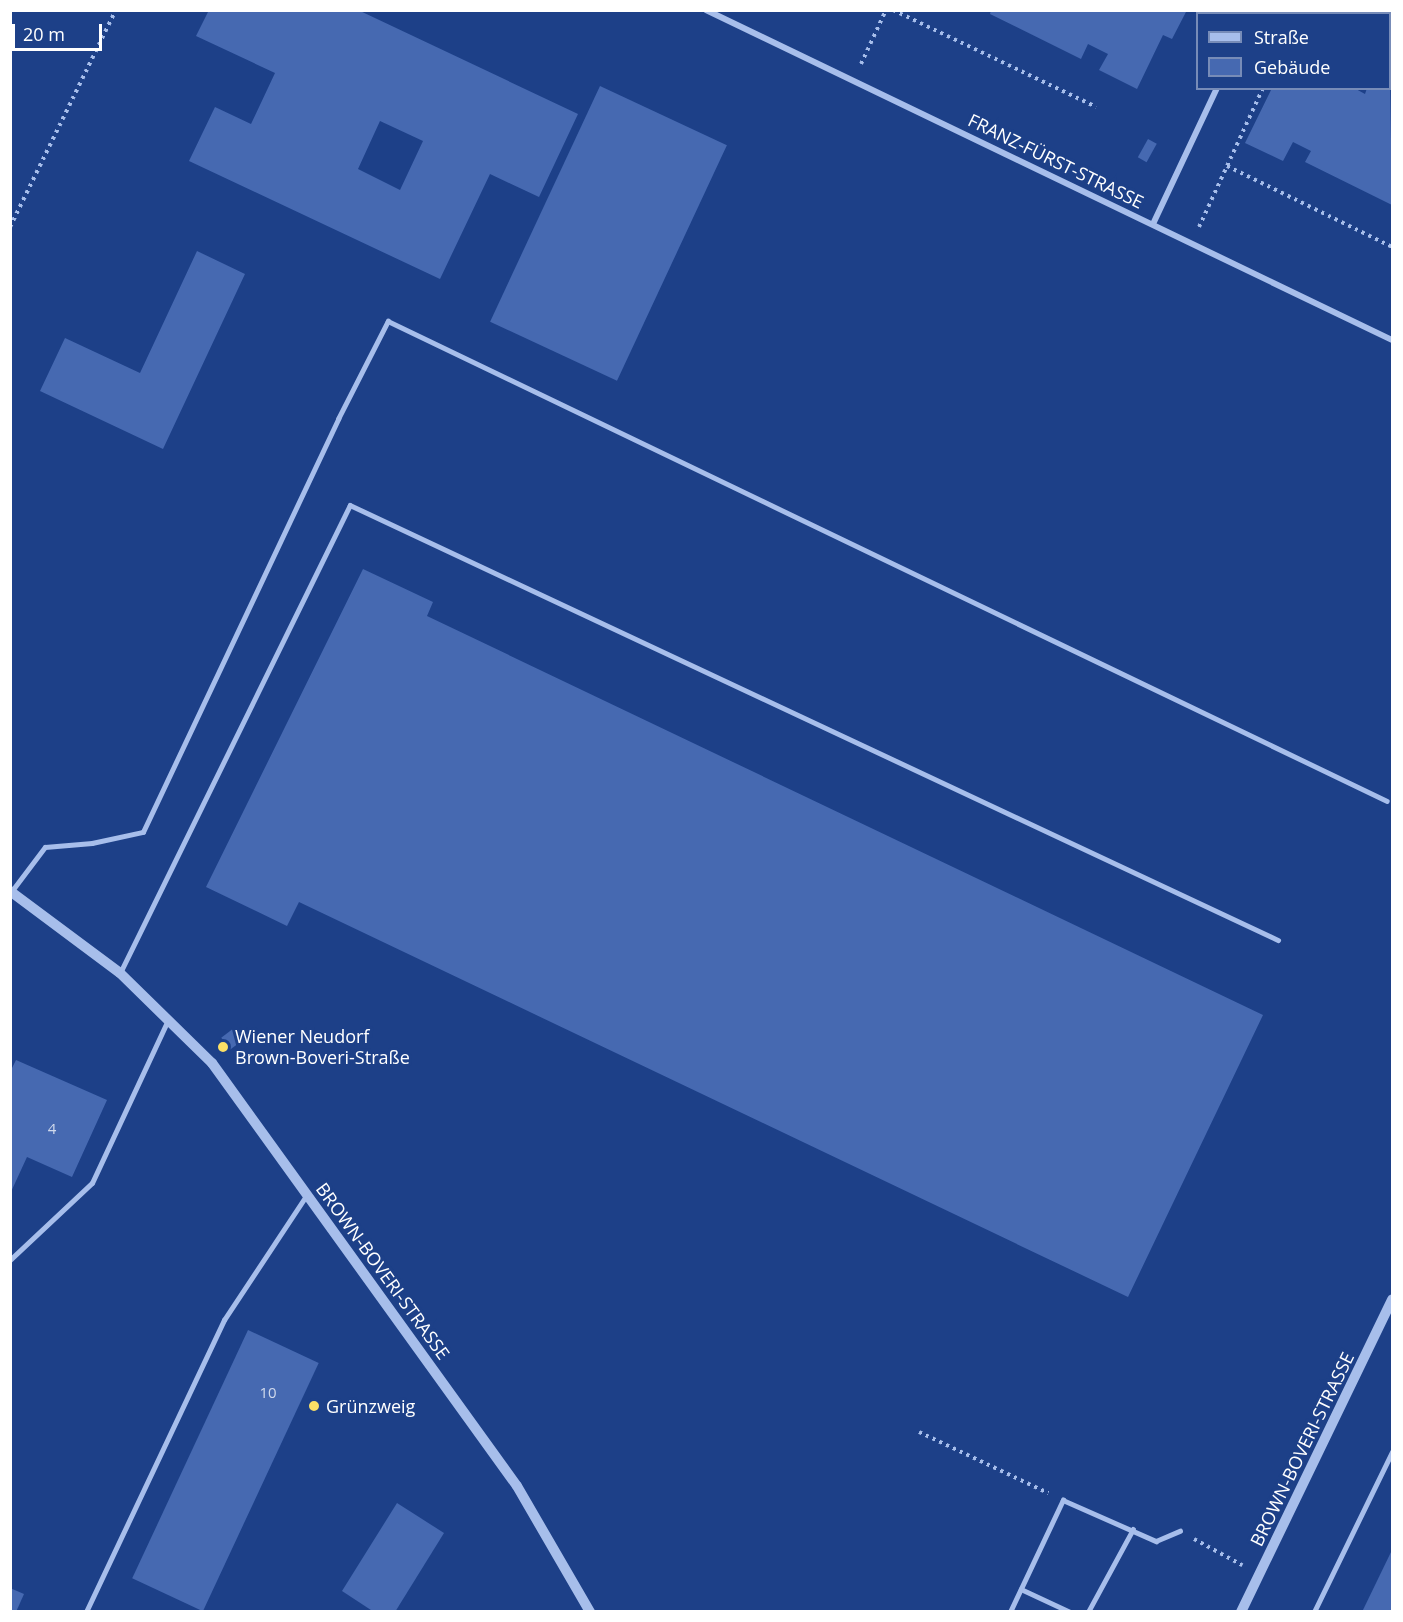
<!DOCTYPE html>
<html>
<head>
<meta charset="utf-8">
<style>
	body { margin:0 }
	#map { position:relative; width:1403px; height:1622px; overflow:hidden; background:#1d4088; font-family:"Open Sans",sans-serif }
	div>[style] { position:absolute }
	.building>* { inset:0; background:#4669b1; transform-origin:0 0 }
	.path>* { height:4px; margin-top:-2px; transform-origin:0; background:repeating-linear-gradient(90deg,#a7beeb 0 3px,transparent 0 7.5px) }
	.service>* { height:4.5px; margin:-2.25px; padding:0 2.25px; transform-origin:2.25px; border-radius:2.25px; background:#a7beeb }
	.minor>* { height:6px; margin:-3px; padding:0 3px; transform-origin:3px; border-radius:3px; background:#a7beeb }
	.tertiary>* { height:10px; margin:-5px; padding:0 5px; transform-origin:5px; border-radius:5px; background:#a7beeb }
	.dots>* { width:16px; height:16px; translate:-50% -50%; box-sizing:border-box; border:3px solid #1d4088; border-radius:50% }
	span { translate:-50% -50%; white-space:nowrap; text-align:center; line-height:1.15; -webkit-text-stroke:6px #1d4088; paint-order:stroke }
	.number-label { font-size:15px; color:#d1daec }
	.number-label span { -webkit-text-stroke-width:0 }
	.street-label { font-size:18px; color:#fff }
	.poi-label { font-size:18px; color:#fff }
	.left { translate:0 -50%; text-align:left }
	.frame { position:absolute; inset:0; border:12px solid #fff; pointer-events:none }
	.legend { position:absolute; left:1196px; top:12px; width:195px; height:78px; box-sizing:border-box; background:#1d4088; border:2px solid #778cb8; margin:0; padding:8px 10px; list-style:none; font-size:18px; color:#fff }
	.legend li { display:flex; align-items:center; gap:12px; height:30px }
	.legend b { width:30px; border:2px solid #778cb8 }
	.scale { position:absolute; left:12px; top:24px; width:90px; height:27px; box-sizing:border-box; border:3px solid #fff; border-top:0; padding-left:8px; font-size:18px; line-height:21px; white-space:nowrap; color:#fff; -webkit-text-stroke:4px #1d4088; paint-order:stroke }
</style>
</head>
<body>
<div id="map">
	<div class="building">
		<i style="clip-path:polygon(evenodd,209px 10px,358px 10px,578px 114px,539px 197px,490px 174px,440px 279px,189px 161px,215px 107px,251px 124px,275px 73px,196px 36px,209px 10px,380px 121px,423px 141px,400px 190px,358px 169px,380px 121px)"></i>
		<i style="clip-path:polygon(991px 10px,1187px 10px,1172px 39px,1163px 35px,1137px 89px,1099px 70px,1108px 54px,1088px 44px,1081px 59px,990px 14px)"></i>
		<i style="clip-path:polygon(1390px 75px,1392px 205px,1305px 162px,1311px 151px,1293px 142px,1283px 161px,1245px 143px,1272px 88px,1354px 88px,1365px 94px,1367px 88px,1390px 88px)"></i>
		<i style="left:600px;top:86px;width:140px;height:260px;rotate:25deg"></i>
		<i style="left:1148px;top:139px;width:10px;height:21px;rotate:29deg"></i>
		<i style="clip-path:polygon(197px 251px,245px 274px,163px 449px,40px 391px,65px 338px,140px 373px)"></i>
		<i style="clip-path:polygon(363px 569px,433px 602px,427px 616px,1263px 1015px,1128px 1297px,299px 902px,287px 926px,206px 887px)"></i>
		<i style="left:234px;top:1028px;width:15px;height:16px;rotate:53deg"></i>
		<i style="clip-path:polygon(16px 1060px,107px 1100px,72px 1177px,27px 1157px,10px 1194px,10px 1072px)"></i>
		<i style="left:248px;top:1330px;width:78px;height:274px;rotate:25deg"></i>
		<i style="clip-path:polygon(397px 1503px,444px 1533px,395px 1612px,374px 1612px,342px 1591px)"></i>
		<i style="clip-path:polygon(1392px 1550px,1392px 1612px,1362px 1612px)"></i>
		<i style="clip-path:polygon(10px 1588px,24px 1594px,16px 1612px,10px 1612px)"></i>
	</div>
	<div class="path">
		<i style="left:893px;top:10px;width:225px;rotate:25.5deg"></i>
		<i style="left:1303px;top:10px;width:8px;rotate:30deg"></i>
		<i style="left:1298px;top:14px;width:4px;rotate:-63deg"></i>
		<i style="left:1390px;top:52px;width:2px;rotate:27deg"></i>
		<i style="left:861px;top:64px;width:60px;rotate:-65.2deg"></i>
		<i style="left:1227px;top:166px;width:184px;rotate:26.1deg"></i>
		<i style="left:10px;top:227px;width:242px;rotate:-64deg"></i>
		<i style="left:1199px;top:227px;width:153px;rotate:-65.3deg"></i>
		<i style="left:919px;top:1432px;width:143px;rotate:25.3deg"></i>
		<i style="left:1194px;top:1539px;width:55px;rotate:28.4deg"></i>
	</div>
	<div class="service">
		<i style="left:11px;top:892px;width:56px;rotate:-52.9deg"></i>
		<i style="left:45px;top:847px;width:47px;rotate:-4.9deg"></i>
		<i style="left:92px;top:843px;width:52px;rotate:-12.2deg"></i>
		<i style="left:143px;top:832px;width:457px;rotate:-64.7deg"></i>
		<i style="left:338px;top:419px;width:110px;rotate:-63deg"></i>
		<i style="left:388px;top:321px;width:1108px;rotate:25.66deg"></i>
		<i style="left:120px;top:973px;width:521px;rotate:-63.83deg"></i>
		<i style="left:350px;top:505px;width:1025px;rotate:25.11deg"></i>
		<i style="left:10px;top:1260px;width:112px;rotate:-43.2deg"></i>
		<i style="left:92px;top:1183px;width:178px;rotate:-65deg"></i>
		<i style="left:1021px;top:1589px;width:54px;rotate:25.1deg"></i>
		<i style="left:86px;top:1612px;width:323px;rotate:-64.7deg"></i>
		<i style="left:224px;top:1320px;width:149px;rotate:-56.5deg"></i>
		<i style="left:1010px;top:1612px;width:124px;rotate:-64.7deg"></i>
		<i style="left:1063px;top:1500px;width:102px;rotate:23.8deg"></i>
		<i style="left:1156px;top:1541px;width:26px;rotate:-23deg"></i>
		<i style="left:1088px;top:1612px;width:94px;rotate:-61.5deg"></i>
		<i style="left:1314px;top:1612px;width:178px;rotate:-64deg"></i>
	</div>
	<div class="minor">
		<i style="left:706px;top:10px;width:761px;rotate:25.69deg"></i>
		<i style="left:1253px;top:14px;width:4px;rotate:-76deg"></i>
		<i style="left:1153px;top:224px;width:150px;rotate:-64.8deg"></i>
	</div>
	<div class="tertiary">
		<i style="left:10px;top:891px;width:137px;rotate:36.7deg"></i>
		<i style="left:120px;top:973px;width:129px;rotate:44.4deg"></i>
		<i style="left:212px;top:1063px;width:521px;rotate:54.21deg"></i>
		<i style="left:517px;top:1486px;width:146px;rotate:59.9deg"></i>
		<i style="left:1241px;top:1612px;width:347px;rotate:-64.2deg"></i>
	</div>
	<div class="dots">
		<i style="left:223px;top:1047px;background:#fbe066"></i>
		<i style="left:314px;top:1406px;background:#fbe066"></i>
	</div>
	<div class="number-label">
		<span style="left:52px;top:1129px">4</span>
		<span style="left:268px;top:1393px">10</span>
	</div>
	<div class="street-label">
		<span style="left:1056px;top:161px;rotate:26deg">FRANZ-FÜRST-STRASSE</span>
		<span style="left:383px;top:1271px;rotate:54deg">BROWN-BOVERI-STRASSE</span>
		<span style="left:1302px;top:1449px;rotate:-64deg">BROWN-BOVERI-STRASSE</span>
	</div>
	<div class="poi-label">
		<span class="left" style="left:235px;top:1047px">Wiener Neudorf<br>Brown-Boveri-Straße</span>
		<span class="left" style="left:326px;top:1406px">Grünzweig</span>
	</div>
	<div class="frame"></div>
	<ul class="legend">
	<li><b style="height:8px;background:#a7beeb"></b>Straße</li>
	<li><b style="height:16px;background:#4669b1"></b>Gebäude</li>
	</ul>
	<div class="scale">20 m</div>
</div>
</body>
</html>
